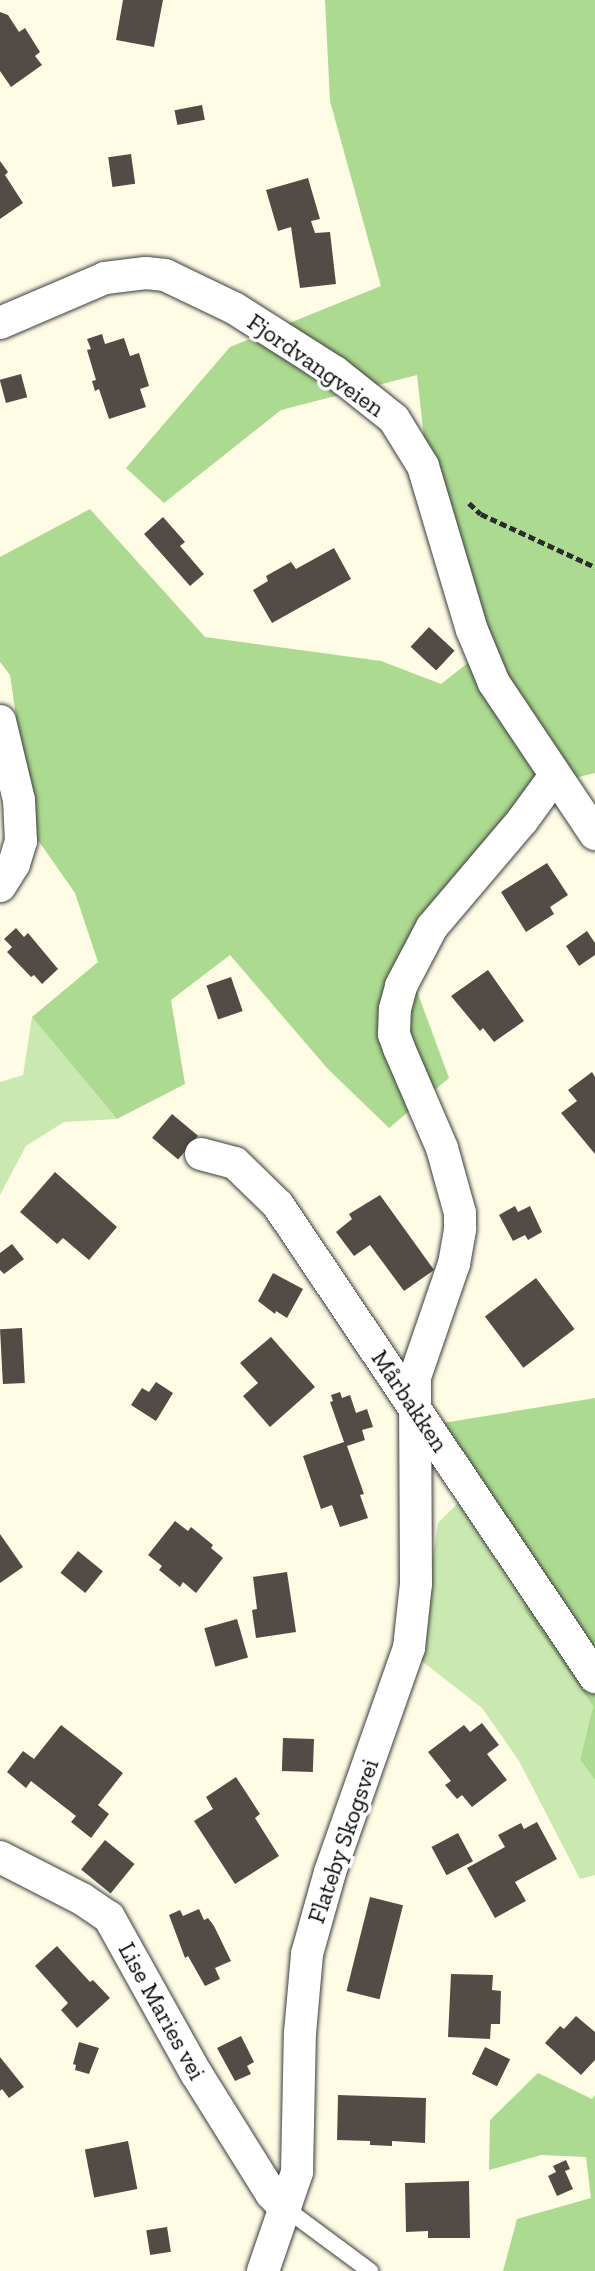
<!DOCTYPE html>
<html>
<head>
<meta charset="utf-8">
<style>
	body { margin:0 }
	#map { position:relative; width:595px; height:2271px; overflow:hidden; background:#fffce6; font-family:"Zilla Slab",serif }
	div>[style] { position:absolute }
	.green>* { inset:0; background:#c9e9b1 }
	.forest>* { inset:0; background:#abda90 }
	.building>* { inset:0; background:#524c46; transform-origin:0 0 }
	.path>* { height:4.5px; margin-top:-2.25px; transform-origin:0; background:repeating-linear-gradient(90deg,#2c2c2c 0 7px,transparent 0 10.5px) }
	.roads { filter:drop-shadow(0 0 2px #3d3d3d) drop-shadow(0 0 2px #3d3d3d) }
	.service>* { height:16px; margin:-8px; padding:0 8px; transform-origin:8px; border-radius:8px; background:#fff }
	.minor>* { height:32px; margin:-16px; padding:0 16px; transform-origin:16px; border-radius:16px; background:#fff }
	span { translate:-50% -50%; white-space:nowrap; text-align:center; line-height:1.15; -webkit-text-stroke:7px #fff; paint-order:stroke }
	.street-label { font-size:24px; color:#0a0a0a }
</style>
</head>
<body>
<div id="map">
	<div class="green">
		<i style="clip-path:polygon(32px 1017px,117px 1119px,64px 1122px,26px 1146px,0 1195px,0 1082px,23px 1075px)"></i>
		<i style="clip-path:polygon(478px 1483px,536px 1569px,523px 1609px,593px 1706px,580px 1760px,595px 1780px,595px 1875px,580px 1879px,519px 1761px,482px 1708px,418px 1658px,438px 1523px)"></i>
	</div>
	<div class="forest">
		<i style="clip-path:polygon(325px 0,595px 0,595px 773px,570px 779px,515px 817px,414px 983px,449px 1078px,389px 1128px,327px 1068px,230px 955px,171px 1000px,185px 1084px,117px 1119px,32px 1017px,98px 962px,75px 893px,33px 833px,10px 675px,0 662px,0 557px,90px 509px,205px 637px,381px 661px,441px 684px,469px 662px,439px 572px,417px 375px,281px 410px,164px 503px,126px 468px,230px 347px,381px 286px,330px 101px)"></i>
		<i style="clip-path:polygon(595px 1398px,595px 1780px,580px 1760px,593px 1706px,523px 1609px,536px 1569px,437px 1424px)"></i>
		<i style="clip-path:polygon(538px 2073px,592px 2099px,595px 2095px,595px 2271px,503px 2271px,517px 2219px,591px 2198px,586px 2157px,541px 2155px,489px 2170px,490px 2120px)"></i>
	</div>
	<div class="building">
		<i style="clip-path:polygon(123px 0,163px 0,154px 47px,116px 40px)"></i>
		<i style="clip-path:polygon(0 12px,8px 15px,19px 32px,25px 28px,40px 52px,35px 56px,42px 65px,11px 87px,0 71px)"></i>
		<i style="left:202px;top:105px;width:15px;height:28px;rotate:79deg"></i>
		<i style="left:131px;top:154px;width:30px;height:23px;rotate:82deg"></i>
		<i style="clip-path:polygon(0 161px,8px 172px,5px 175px,23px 203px,0 219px)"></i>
		<i style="clip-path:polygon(308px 178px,320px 219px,311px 221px,315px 233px,330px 232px,336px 284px,300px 288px,291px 227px,278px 231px,266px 190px)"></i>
		<i style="clip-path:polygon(102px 334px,105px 344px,124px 338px,130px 356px,139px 353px,149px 386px,140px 389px,146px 407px,109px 419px,99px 389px,95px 391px,92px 381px,96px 380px,87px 350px,91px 349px,87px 339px)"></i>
		<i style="left:21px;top:374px;width:24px;height:22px;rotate:75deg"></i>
		<i style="clip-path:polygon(163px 517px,185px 542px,180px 546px,204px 574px,190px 586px,144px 534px)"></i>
		<i style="clip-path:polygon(334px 548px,351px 579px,272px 623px,253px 590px,268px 581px,266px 576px,291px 562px,296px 569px)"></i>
		<i style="left:429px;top:627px;width:35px;height:27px;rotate:43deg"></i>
		<i style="clip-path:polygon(547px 863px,568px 895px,550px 907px,554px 914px,526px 932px,501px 892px)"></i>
		<i style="clip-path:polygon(16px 928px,24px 937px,28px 933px,58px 969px,42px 984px,34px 975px,31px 977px,7px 952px,12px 947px,4px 939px)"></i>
		<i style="clip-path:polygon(587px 931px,595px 943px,595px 955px,579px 966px,566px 946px)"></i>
		<i style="clip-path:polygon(488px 970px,524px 1021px,494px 1042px,483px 1028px,480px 1031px,451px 996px)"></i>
		<i style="left:231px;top:977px;width:36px;height:26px;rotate:71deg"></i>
		<i style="clip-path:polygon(592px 1072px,595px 1077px,595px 1154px,561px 1113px,577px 1101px,568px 1090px)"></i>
		<i style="left:172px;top:1114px;width:34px;height:31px;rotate:40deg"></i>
		<i style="clip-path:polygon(55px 1172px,117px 1227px,89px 1260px,63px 1238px,57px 1244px,20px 1212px)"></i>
		<i style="clip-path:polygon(380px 1195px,434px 1270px,404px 1291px,370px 1245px,354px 1256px,336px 1232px,352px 1219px,349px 1214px)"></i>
		<i style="clip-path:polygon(515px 1206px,518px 1212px,530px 1206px,542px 1232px,528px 1240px,525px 1235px,513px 1241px,499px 1215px)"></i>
		<i style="clip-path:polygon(12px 1244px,24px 1259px,4px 1274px,0 1270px,0 1253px)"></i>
		<i style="clip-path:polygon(273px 1273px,303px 1289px,287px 1318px,276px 1311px,275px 1314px,258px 1301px)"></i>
		<i style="left:536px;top:1278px;width:64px;height:64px;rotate:53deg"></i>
		<i style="left:22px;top:1328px;width:55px;height:22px;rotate:87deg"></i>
		<i style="clip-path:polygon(271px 1337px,315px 1387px,270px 1427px,243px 1396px,258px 1383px,240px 1363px)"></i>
		<i style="clip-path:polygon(156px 1382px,173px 1393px,156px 1421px,131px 1405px,142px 1388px,149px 1392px)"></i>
		<i style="clip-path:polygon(340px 1392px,342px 1398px,350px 1395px,356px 1413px,367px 1409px,373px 1427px,362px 1430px,365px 1440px,347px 1446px,364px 1494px,360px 1495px,368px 1518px,340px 1527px,332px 1505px,321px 1509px,303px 1456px,344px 1442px,330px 1402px,333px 1401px,331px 1395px)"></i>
		<i style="clip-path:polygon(175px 1521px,188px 1531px,191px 1527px,213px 1545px,211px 1548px,223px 1558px,196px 1593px,183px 1582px,180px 1587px,159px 1570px,162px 1566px,148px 1555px)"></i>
		<i style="clip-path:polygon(0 1534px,23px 1567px,0 1583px)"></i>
		<i style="left:78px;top:1551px;width:32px;height:28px;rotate:39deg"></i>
		<i style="clip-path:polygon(287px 1572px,296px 1632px,256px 1638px,252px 1610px,257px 1609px,253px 1577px)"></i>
		<i style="left:237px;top:1619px;width:40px;height:34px;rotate:74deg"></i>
		<i style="clip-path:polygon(482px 1723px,499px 1745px,487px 1754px,507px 1780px,472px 1807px,462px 1795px,457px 1799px,445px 1785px,451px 1781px,428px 1752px,464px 1725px,470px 1732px)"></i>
		<i style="clip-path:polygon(61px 1725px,123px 1773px,98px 1805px,109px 1814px,91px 1838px,71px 1822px,76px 1816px,31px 1781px,26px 1788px,7px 1772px,23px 1751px,34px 1759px)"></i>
		<i style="left:283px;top:1738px;width:31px;height:33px;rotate:2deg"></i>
		<i style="clip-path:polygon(236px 1777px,260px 1814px,255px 1818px,279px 1856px,235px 1884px,194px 1821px,213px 1809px,206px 1797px)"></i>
		<i style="clip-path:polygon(537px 1822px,557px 1859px,515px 1882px,526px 1901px,495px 1918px,467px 1868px,505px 1847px,498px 1835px,521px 1823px,524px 1829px)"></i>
		<i style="left:458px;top:1833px;width:32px;height:30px;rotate:62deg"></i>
		<i style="left:105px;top:1840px;width:38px;height:38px;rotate:39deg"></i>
		<i style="left:370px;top:1897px;width:34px;height:97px;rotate:14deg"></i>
		<i style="clip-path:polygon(199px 1909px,204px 1920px,208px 1918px,214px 1926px,231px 1961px,215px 1968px,220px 1979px,205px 1986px,188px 1956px,185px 1958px,169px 1915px,180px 1910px,183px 1916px)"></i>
		<i style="clip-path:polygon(57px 1946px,90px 1982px,93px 1980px,110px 1998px,77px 2028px,61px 2010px,68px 2003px,35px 1966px)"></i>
		<i style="clip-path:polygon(451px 1974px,493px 1975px,492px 1990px,501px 1991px,500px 2024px,491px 2024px,490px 2039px,448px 2037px)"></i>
		<i style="clip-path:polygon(576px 2016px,595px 2032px,595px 2060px,581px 2075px,545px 2043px,560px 2026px,564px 2029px)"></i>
		<i style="clip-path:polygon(241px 2036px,254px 2062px,247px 2066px,251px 2074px,235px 2081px,217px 2048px)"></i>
		<i style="clip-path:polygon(79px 2042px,99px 2048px,89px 2074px,75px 2070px,76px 2065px,73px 2064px)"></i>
		<i style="left:485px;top:2047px;width:28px;height:30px;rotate:26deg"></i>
		<i style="clip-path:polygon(0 2057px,24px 2087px,9px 2098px,2px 2089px,0 2091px)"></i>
		<i style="clip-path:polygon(338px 2095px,426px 2098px,425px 2143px,392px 2141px,392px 2146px,370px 2145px,370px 2141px,337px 2140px)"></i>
		<i style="left:128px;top:2141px;width:49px;height:44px;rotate:79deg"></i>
		<i style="clip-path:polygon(566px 2160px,570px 2169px,565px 2171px,573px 2189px,557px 2196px,548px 2176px,556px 2172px,553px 2166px)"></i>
		<i style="clip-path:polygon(469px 2181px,470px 2238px,428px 2238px,428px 2231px,406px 2232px,405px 2183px)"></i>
		<i style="left:167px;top:2227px;width:25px;height:21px;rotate:81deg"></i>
	</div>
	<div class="path">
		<i style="left:469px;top:503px;width:16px;rotate:43deg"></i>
		<i style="left:481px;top:514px;width:126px;rotate:24.9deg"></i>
	</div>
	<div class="roads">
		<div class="service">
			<i style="left:285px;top:2208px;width:106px;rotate:36.5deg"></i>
		</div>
		<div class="minor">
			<i style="left:0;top:323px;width:114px;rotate:-23.2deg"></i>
			<i style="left:105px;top:278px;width:41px;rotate:-7deg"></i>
			<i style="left:146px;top:273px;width:19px;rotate:6deg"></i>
			<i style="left:165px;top:275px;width:76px;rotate:25.6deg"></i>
			<i style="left:234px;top:308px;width:120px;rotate:32.4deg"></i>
			<i style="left:335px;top:372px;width:75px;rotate:38.5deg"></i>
			<i style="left:394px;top:419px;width:55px;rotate:58.3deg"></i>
			<i style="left:423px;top:466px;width:171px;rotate:73.4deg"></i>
			<i style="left:472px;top:630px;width:57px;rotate:67.5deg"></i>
			<i style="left:494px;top:683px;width:182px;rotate:56.2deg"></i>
			<i style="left:0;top:721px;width:81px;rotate:76.5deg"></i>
			<i style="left:19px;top:800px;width:41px;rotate:87.2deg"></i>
			<i style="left:21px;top:841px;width:24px;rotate:107deg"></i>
			<i style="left:14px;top:864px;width:26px;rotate:122deg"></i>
			<i style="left:201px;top:1154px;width:35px;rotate:15deg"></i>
			<i style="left:235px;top:1163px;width:60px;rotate:44.3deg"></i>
			<i style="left:278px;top:1205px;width:569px;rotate:56.11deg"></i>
			<i style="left:0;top:1857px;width:92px;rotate:27.1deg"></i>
			<i style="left:82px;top:1899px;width:32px;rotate:34deg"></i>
			<i style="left:109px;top:1917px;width:179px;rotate:60.9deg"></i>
			<i style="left:196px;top:2073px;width:142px;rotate:58deg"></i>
			<i style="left:271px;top:2193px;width:21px;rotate:47deg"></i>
			<i style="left:263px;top:2271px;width:105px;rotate:-71deg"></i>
			<i style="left:297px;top:2172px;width:139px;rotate:-88.8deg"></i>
			<i style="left:300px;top:2033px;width:79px;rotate:-84.9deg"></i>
			<i style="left:307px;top:1954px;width:85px;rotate:-74.3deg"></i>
			<i style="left:330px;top:1872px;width:238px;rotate:-70.6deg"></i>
			<i style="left:409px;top:1648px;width:64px;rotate:-83.8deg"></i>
			<i style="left:416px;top:1584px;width:207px;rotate:-90.3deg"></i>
			<i style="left:415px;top:1377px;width:120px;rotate:-71deg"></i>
			<i style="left:454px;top:1264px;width:36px;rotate:-80deg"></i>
			<i style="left:460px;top:1229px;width:16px;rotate:-90deg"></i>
			<i style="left:460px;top:1213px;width:67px;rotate:-105.5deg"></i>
			<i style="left:442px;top:1148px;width:109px;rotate:-113.3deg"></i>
			<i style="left:399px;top:1048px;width:15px;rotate:-110deg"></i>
			<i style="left:394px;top:1034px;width:25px;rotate:-88deg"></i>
			<i style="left:395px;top:1009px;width:24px;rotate:-75deg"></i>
			<i style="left:401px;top:986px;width:67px;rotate:-62.3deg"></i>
			<i style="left:432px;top:927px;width:139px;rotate:-49.7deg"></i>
			<i style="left:522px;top:821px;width:54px;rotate:-54deg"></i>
		</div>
	</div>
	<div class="street-label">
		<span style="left:316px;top:365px;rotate:35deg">Fjordvangveien</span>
		<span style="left:410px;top:1401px;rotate:56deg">Mårbakken</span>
		<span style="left:343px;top:1841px;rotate:-71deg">Flateby Skogsvei</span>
		<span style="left:162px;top:2011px;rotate:61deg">Lise Maries vei</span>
	</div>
</div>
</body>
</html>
